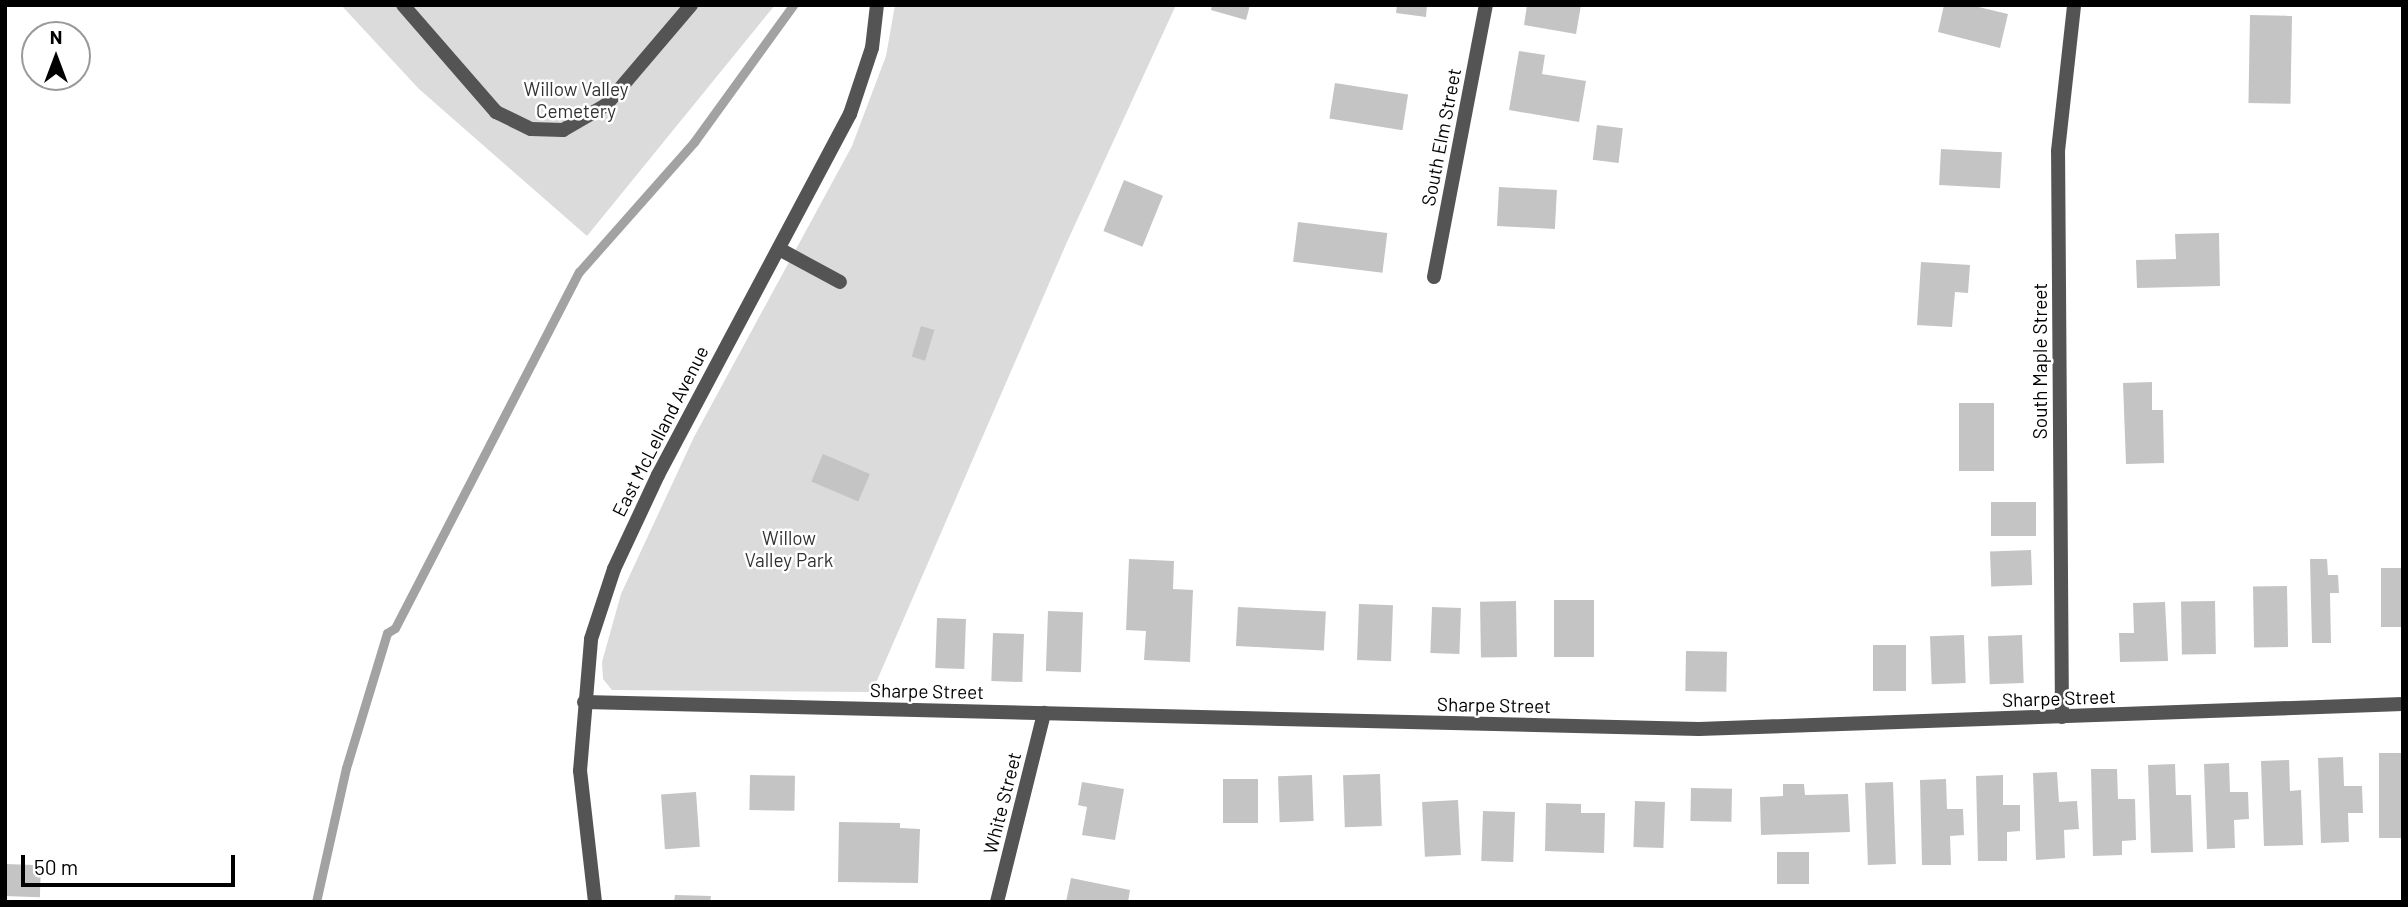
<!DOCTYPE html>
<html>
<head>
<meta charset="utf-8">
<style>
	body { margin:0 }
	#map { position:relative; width:2408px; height:907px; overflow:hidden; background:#fff; font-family:Barlow,sans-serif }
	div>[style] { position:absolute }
	.green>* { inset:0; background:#dbdbdb }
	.stream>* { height:9px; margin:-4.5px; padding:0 4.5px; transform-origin:4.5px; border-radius:4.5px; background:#a2a2a2 }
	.building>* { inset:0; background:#c4c4c4; transform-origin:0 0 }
	.service>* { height:14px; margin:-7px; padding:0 7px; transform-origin:7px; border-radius:7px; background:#545454 }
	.minor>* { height:14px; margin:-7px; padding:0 7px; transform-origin:7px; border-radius:7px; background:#545454 }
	span { translate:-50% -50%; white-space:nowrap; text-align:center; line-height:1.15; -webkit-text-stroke:5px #fff; paint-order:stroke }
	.park-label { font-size:19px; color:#323232 }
	.street-label { font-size:19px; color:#000 }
	.frame { position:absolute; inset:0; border:7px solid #000; pointer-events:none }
	.north { position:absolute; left:21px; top:21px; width:70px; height:70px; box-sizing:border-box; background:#fff; border:2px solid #999; border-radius:50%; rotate:0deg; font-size:19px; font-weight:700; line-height:28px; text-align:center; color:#000 }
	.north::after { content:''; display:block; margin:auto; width:24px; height:32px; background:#000; clip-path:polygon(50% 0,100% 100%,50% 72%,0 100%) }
	.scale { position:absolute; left:21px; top:855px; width:214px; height:32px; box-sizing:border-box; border:4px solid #000; border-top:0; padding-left:9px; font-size:21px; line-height:24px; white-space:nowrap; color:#000; -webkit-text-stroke:5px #fff; paint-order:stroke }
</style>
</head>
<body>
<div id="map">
	<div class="green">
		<i style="clip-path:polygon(341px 5px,775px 5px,587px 236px,419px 89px)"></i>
		<i style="clip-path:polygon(895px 5px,1176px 5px,1067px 242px,872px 692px,612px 690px,603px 679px,602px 662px,621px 594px,694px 437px,852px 146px,886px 56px)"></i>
	</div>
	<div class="stream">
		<i style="left:316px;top:902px;width:137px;rotate:-77.4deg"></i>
		<i style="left:346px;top:768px;width:141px;rotate:-73.1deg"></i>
		<i style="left:387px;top:633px;width:9px;rotate:-32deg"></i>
		<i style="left:395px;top:628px;width:401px;rotate:-62.7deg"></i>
		<i style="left:579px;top:272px;width:174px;rotate:-48.5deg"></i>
		<i style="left:694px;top:142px;width:169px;rotate:-54.1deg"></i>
	</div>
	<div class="building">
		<i style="clip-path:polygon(1212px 5px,1250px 5px,1246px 20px,1211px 10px)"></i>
		<i style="clip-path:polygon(1397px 5px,1427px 5px,1426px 17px,1396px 13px)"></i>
		<i style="clip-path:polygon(1527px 5px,1581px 5px,1576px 34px,1524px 25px)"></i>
		<i style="clip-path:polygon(1944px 5px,1970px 5px,2008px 14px,2000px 48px,1938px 32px)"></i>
		<i style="left:2250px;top:15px;width:42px;height:88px;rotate:1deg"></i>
		<i style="clip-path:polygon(1519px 51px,1545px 55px,1542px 74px,1586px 81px,1579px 122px,1509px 110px)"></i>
		<i style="left:1335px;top:83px;width:74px;height:36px;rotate:9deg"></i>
		<i style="left:1597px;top:125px;width:26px;height:35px;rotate:7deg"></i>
		<i style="left:1941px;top:149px;width:61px;height:36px;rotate:3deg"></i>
		<i style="left:1124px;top:180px;width:42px;height:55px;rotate:22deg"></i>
		<i style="left:1499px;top:187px;width:58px;height:39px;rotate:3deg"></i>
		<i style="left:1298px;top:222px;width:90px;height:40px;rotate:7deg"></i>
		<i style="clip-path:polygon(2219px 233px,2220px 286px,2137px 288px,2136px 260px,2176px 259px,2175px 234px)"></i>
		<i style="clip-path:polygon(1921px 262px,1970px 265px,1968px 293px,1955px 292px,1952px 327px,1917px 325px)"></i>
		<i style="left:921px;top:326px;width:14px;height:32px;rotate:17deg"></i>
		<i style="clip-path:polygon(2152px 382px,2152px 410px,2163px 410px,2164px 463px,2126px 464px,2123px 383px)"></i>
		<i style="left:1994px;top:403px;width:68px;height:35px;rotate:90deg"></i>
		<i style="left:823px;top:454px;width:51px;height:30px;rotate:23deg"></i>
		<i style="left:1991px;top:502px;width:45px;height:34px"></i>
		<i style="left:2031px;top:550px;width:35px;height:41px;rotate:88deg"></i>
		<i style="clip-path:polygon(1129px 559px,1174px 561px,1173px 589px,1193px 590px,1190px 662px,1144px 660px,1146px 631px,1126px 630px)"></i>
		<i style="clip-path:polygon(2310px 559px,2327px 559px,2328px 575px,2338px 575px,2339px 593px,2330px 593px,2331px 643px,2312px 643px)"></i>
		<i style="left:2403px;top:568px;width:59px;height:22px;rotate:90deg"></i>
		<i style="left:2287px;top:586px;width:61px;height:34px;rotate:89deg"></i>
		<i style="left:1554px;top:600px;width:40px;height:57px"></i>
		<i style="left:1516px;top:601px;width:56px;height:36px;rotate:89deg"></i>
		<i style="left:2215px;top:601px;width:53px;height:34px;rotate:89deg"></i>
		<i style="clip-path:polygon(2165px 602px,2168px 661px,2120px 662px,2119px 633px,2134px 633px,2133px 603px)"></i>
		<i style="left:1359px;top:604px;width:34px;height:56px;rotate:2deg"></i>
		<i style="left:1238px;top:607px;width:88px;height:39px;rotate:3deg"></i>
		<i style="left:1432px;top:607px;width:29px;height:46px;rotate:2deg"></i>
		<i style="left:1048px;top:611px;width:35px;height:60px;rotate:2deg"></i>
		<i style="left:937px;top:618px;width:29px;height:50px;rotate:2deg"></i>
		<i style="left:993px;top:633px;width:31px;height:48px;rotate:2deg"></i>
		<i style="left:1964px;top:635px;width:48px;height:34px;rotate:88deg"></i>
		<i style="left:2022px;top:635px;width:48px;height:34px;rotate:88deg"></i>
		<i style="left:1873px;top:645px;width:33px;height:46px"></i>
		<i style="left:1686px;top:651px;width:41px;height:40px;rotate:1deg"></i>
		<i style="left:2403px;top:753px;width:85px;height:24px;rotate:90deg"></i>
		<i style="clip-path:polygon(2343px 757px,2344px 786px,2362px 786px,2363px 813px,2348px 813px,2349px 842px,2321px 843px,2318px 758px)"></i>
		<i style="clip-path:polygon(2289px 760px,2290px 791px,2301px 790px,2303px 845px,2264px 846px,2261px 761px)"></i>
		<i style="clip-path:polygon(2229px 763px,2230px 792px,2248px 792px,2249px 819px,2234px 820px,2235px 848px,2207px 849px,2204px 764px)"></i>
		<i style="clip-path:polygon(2175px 764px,2176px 795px,2191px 795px,2193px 852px,2151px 853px,2148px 765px)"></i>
		<i style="clip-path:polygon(2091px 769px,2117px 769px,2118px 799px,2135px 799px,2136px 840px,2122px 841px,2122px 855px,2093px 856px)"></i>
		<i style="clip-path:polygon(2057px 772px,2059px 802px,2077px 801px,2079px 829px,2064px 830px,2065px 858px,2036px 860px,2033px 773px)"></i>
		<i style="left:1380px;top:774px;width:52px;height:37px;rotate:88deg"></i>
		<i style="left:750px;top:775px;width:45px;height:35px;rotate:1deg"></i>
		<i style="left:1312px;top:775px;width:46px;height:34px;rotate:88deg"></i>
		<i style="clip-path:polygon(2003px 775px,2003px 805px,2020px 805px,2020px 831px,2007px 832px,2007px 861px,1978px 861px,1976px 776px)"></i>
		<i style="left:1223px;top:779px;width:35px;height:44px"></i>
		<i style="clip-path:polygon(1946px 779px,1947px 809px,1963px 809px,1964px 835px,1950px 836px,1951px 865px,1922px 865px,1920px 780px)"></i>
		<i style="clip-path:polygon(1082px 782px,1124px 789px,1115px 840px,1082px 835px,1087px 807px,1078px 805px)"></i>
		<i style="left:1893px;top:782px;width:82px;height:28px;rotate:88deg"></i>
		<i style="clip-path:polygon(1783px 784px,1804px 784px,1805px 795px,1848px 794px,1850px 832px,1761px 835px,1760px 797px,1783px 796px)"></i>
		<i style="left:1691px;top:788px;width:41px;height:33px;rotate:1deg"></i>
		<i style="left:696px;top:792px;width:55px;height:35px;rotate:86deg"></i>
		<i style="left:1458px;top:800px;width:55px;height:36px;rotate:87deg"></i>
		<i style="left:1635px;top:801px;width:30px;height:46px;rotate:2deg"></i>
		<i style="clip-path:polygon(1546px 803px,1581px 804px,1581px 813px,1605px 813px,1604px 853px,1545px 851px)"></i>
		<i style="left:1483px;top:811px;width:32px;height:50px;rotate:2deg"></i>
		<i style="clip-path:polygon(839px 822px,900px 823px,900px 828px,920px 829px,918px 883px,838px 882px)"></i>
		<i style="left:1777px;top:852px;width:32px;height:32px"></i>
		<i style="left:5px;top:864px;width:36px;height:32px;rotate:2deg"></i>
		<i style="clip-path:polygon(1071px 878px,1130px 890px,1128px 902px,1066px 902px)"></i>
		<i style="clip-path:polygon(675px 895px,711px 896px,710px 902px,674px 902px)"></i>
	</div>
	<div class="service">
		<i style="left:403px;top:5px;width:142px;rotate:49deg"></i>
		<i style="left:496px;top:112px;width:39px;rotate:26deg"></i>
		<i style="left:531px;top:129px;width:32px;rotate:2deg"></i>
		<i style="left:563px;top:130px;width:50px;rotate:-30.2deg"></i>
		<i style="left:606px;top:105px;width:131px;rotate:-49.6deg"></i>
		<i style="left:781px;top:250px;width:67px;rotate:28.5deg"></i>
	</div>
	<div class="minor">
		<i style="left:1434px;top:277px;width:277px;rotate:-79.2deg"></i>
		<i style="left:584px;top:702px;width:1115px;rotate:1.39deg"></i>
		<i style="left:1699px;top:729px;width:704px;rotate:-2.03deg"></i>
		<i style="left:2062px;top:717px;width:566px;rotate:-90.4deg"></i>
		<i style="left:2058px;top:151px;width:147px;rotate:-83.7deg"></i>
		<i style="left:595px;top:902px;width:132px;rotate:-96.5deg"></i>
		<i style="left:580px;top:771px;width:132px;rotate:-85.2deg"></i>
		<i style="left:591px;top:639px;width:74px;rotate:-71.8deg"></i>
		<i style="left:614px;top:569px;width:104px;rotate:-64.9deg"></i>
		<i style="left:658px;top:475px;width:409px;rotate:-62deg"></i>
		<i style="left:850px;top:114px;width:70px;rotate:-71.6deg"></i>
		<i style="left:872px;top:48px;width:43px;rotate:-83.4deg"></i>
		<i style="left:997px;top:902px;width:195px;rotate:-76deg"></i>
	</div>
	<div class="park-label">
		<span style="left:576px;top:100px">Willow Valley<br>Cemetery</span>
		<span style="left:789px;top:549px">Willow<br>Valley Park</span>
	</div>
	<div class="street-label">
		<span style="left:1441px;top:137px;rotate:-79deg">South Elm Street</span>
		<span style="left:2040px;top:361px;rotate:-90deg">South Maple Street</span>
		<span style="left:660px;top:431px;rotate:-63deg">East McLelland Avenue</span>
		<span style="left:927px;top:691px;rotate:1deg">Sharpe Street</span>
		<span style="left:2059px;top:698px;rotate:-2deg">Sharpe Street</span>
		<span style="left:1494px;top:705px;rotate:1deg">Sharpe Street</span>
		<span style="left:1002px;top:803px;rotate:-76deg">White Street</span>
	</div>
	<div class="frame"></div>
	<div class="north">N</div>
	<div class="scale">50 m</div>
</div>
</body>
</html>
